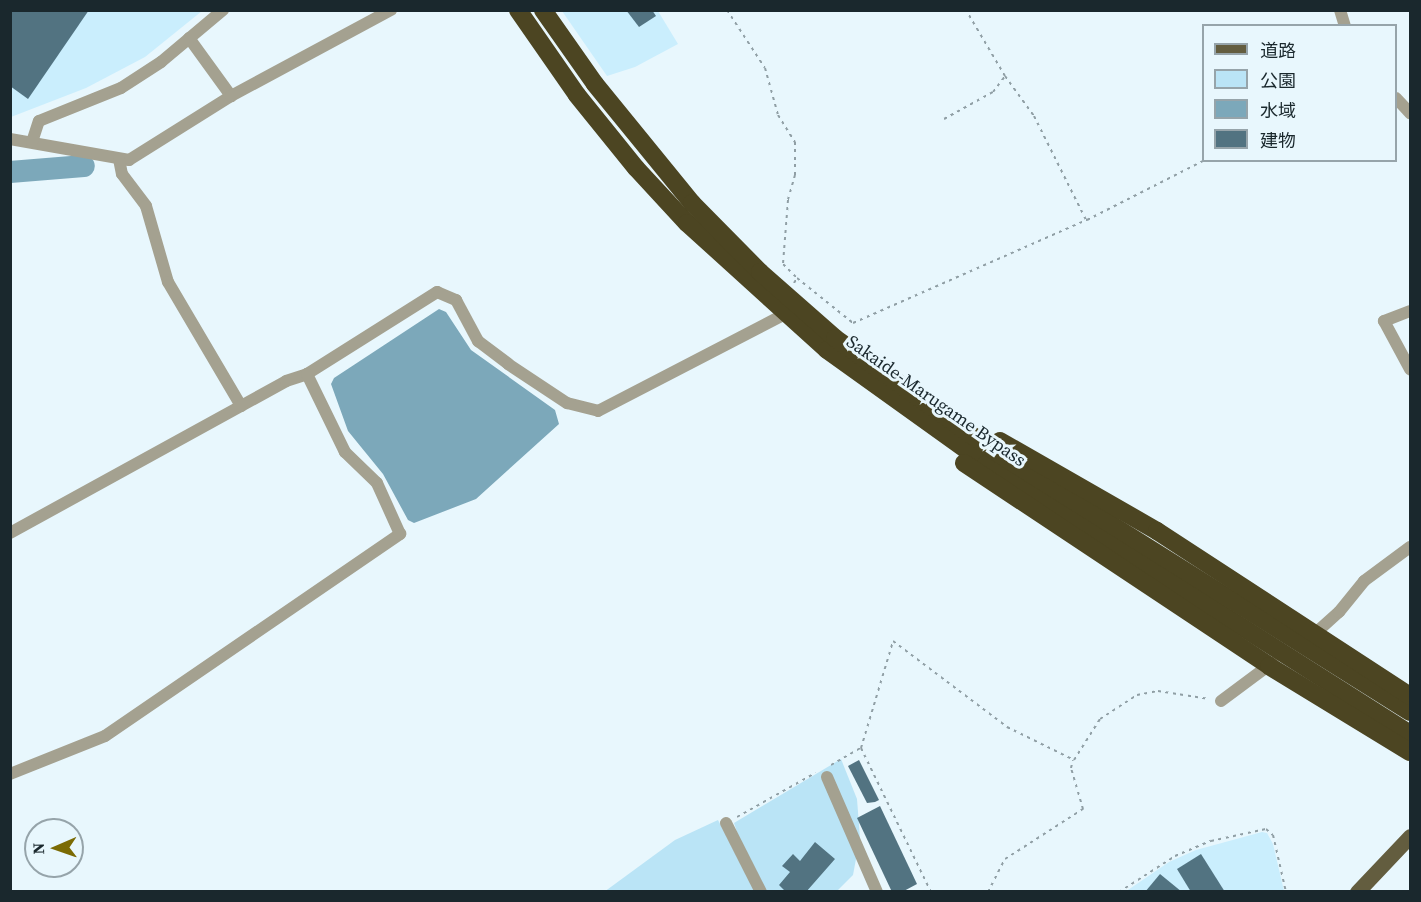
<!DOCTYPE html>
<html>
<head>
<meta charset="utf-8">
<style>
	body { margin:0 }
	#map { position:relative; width:1421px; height:902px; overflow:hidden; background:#e8f7fd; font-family:"Source Serif 4","Noto Sans JP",serif }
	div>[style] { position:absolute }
	.built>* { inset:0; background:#caeefd }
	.green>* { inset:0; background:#bae4f6 }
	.water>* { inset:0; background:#7ca8ba }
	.river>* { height:22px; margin:-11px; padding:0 11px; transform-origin:11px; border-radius:11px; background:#7ca8ba }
	.building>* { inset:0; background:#527381 }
	.path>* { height:2px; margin-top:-1px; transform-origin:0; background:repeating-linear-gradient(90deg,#909fa5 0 3px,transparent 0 7.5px) }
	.minor>* { height:12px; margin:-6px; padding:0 6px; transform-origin:6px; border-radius:6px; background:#a4a190 }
	.major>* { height:15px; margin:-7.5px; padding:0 7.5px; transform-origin:7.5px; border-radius:7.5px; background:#635d3f }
	.highway>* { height:18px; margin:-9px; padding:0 9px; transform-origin:9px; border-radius:9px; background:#4c4522 }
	span { translate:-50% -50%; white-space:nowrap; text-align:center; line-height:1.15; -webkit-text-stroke:6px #e8f7fd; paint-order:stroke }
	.street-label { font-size:18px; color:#1a282d }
	.frame { position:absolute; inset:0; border:12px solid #1a282d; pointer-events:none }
	.legend { position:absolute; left:1202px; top:24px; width:195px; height:138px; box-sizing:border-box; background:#e8f7fd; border:2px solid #96a4aa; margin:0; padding:8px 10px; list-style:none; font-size:18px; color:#1a282d }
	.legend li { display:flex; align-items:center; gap:12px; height:30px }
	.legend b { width:30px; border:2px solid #96a4aa }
	.north { position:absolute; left:24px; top:818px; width:60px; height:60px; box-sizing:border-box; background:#e8f7fd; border:2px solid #96a4aa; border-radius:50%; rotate:268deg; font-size:16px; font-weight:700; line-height:24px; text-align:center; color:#1a282d }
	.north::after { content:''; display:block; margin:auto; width:21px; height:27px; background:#7b6b04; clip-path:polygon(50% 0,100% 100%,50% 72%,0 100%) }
</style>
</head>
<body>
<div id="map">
	<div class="built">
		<i style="clip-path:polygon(11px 11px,202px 11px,145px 57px,86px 88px,11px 117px)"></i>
		<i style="clip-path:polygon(562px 11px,658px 11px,678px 44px,635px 67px,607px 76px)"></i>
		<i style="clip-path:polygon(1262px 832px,1267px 833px,1273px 844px,1284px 891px,1125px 892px,1169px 862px,1196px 850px)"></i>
	</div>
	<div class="green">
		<i style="clip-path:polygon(841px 759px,857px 799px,860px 838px,853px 875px,837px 891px,757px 891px,734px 823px)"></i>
		<i style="clip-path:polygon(718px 820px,755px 891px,604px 892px,675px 840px)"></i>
	</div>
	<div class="water">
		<i style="clip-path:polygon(439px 309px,446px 312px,471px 350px,555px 410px,559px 424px,476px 499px,414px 523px,408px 520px,383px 474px,348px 431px,331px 384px,334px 378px)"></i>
	</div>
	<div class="river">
		<i style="left:10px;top:172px;width:74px;rotate:-4.6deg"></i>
	</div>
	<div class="building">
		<i style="clip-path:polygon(10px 10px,89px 10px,28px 99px,10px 86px)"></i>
		<i style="clip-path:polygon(626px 10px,652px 10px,656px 16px,639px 27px)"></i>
		<i style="clip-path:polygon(859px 760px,879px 800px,875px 802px,867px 803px,848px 766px)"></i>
		<i style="clip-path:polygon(880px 806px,917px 884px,902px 892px,892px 892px,857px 818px)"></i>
		<i style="clip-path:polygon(815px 842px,835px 859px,806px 892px,786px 892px,779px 885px,790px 872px,782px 866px,793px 854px,800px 861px)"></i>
		<i style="clip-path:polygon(1201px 854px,1225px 892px,1191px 892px,1177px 869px)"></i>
		<i style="clip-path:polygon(1160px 874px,1182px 892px,1145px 892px)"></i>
	</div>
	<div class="path">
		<i style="left:727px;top:10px;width:69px;rotate:56.8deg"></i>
		<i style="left:765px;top:68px;width:49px;rotate:74.5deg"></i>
		<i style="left:778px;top:115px;width:32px;rotate:58deg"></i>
		<i style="left:795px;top:142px;width:33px;rotate:90deg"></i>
		<i style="left:795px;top:175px;width:26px;rotate:106deg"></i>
		<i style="left:788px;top:200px;width:64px;rotate:94.5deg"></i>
		<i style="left:783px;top:264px;width:20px;rotate:45deg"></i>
		<i style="left:1005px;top:76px;width:49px;rotate:54.1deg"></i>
		<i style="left:1034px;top:116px;width:116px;rotate:63.4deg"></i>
		<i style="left:944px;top:119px;width:56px;rotate:-28.9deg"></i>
		<i style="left:993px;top:92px;width:20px;rotate:-53deg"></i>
		<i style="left:1005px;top:76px;width:77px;rotate:-120.6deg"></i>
		<i style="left:794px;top:283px;width:6px;rotate:-59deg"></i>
		<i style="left:797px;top:278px;width:72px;rotate:38.8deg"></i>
		<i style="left:853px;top:323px;width:256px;rotate:-23.8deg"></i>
		<i style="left:1087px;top:220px;width:132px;rotate:-27deg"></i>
		<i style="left:861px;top:748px;width:160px;rotate:64.1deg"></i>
		<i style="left:831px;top:765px;width:34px;rotate:-30deg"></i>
		<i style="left:861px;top:748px;width:112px;rotate:-73.3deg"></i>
		<i style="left:893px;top:641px;width:143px;rotate:37deg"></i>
		<i style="left:1007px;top:727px;width:75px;rotate:26.2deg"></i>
		<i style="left:1074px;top:760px;width:49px;rotate:-57.6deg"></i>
		<i style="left:1100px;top:719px;width:44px;rotate:-33deg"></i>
		<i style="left:1137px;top:695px;width:21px;rotate:-11deg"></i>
		<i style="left:1158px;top:691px;width:52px;rotate:8.9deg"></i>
		<i style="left:737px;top:817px;width:90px;rotate:-29.4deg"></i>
		<i style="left:988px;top:892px;width:37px;rotate:-63deg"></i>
		<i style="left:1005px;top:859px;width:93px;rotate:-32.7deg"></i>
		<i style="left:1083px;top:809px;width:43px;rotate:-106.3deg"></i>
		<i style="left:1071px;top:768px;width:8px;rotate:-76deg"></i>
		<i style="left:1119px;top:892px;width:67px;rotate:-32.7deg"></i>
		<i style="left:1175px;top:856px;width:39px;rotate:-23deg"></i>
		<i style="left:1211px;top:841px;width:56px;rotate:-12.3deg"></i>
		<i style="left:1266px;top:829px;width:9px;rotate:41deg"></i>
		<i style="left:1273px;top:835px;width:58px;rotate:77.2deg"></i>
	</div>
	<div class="minor">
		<i style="left:1340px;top:10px;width:17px;rotate:73deg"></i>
		<i style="left:189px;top:38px;width:72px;rotate:54.1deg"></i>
		<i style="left:1396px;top:98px;width:21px;rotate:47deg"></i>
		<i style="left:10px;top:139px;width:121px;rotate:10deg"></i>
		<i style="left:129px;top:160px;width:120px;rotate:-32.1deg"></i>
		<i style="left:231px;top:96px;width:182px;rotate:-28.3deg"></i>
		<i style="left:32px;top:142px;width:22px;rotate:-72deg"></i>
		<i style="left:39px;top:121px;width:88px;rotate:-21.9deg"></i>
		<i style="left:121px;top:88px;width:48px;rotate:-33deg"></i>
		<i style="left:161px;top:62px;width:81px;rotate:-40deg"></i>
		<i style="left:119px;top:159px;width:15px;rotate:79deg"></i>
		<i style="left:122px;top:174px;width:40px;rotate:53deg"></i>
		<i style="left:146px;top:206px;width:79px;rotate:73.9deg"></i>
		<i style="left:168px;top:282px;width:144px;rotate:59.5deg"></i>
		<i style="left:1410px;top:311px;width:28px;rotate:159deg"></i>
		<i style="left:1384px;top:321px;width:55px;rotate:61.6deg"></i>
		<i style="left:10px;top:533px;width:315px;rotate:-28.8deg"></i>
		<i style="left:286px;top:381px;width:22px;rotate:-18deg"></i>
		<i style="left:307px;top:374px;width:154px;rotate:-32.2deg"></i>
		<i style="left:437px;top:292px;width:21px;rotate:23deg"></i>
		<i style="left:456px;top:300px;width:47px;rotate:61.8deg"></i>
		<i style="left:478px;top:341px;width:38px;rotate:37deg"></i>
		<i style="left:508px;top:364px;width:71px;rotate:33.5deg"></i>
		<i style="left:567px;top:403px;width:32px;rotate:14deg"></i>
		<i style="left:598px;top:411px;width:211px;rotate:-27.4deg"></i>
		<i style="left:1310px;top:638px;width:39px;rotate:-42deg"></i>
		<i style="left:1339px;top:612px;width:40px;rotate:-51deg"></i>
		<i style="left:1364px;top:581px;width:57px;rotate:-36.5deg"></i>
		<i style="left:1221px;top:701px;width:64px;rotate:-36.7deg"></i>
		<i style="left:10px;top:774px;width:102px;rotate:-21.8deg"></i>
		<i style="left:105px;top:736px;width:358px;rotate:-34.4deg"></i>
		<i style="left:400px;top:534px;width:56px;rotate:-114.3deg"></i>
		<i style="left:377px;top:483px;width:45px;rotate:-135.9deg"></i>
		<i style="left:345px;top:452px;width:87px;rotate:-116deg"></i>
		<i style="left:827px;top:777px;width:125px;rotate:66.5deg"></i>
		<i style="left:726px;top:823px;width:77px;rotate:63.1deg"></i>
	</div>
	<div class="major">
		<i style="left:1357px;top:892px;width:77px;rotate:-46.6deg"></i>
	</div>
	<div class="highway">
		<i style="left:518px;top:10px;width:103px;rotate:55.2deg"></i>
		<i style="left:577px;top:95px;width:94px;rotate:51.1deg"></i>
		<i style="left:636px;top:168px;width:75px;rotate:47.2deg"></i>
		<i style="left:687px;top:223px;width:189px;rotate:42.2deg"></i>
		<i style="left:827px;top:350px;width:196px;rotate:35.6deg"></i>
		<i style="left:986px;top:464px;width:503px;rotate:32.49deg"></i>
		<i style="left:543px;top:10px;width:90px;rotate:54.9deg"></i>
		<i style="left:595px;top:84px;width:154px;rotate:50.8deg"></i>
		<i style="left:692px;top:203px;width:97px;rotate:45.4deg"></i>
		<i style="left:760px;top:272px;width:100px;rotate:41.3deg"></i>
		<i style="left:835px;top:338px;width:195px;rotate:35.4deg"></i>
		<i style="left:994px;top:451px;width:491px;rotate:32.1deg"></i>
		<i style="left:1000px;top:441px;width:181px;rotate:29.8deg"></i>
		<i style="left:1157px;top:531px;width:302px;rotate:33.1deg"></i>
		<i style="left:964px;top:463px;width:366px;rotate:33.6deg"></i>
		<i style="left:1269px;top:666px;width:165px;rotate:31.4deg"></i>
	</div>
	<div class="street-label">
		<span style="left:936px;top:401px;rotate:35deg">Sakaide-Marugame Bypass</span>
	</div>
	<div class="frame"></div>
	<ul class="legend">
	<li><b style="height:8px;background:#635d3f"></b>道路</li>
	<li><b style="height:16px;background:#bae4f6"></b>公園</li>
	<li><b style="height:16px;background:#7ca8ba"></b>水域</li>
	<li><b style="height:16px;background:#527381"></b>建物</li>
	</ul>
	<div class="north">N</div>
</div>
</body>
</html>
